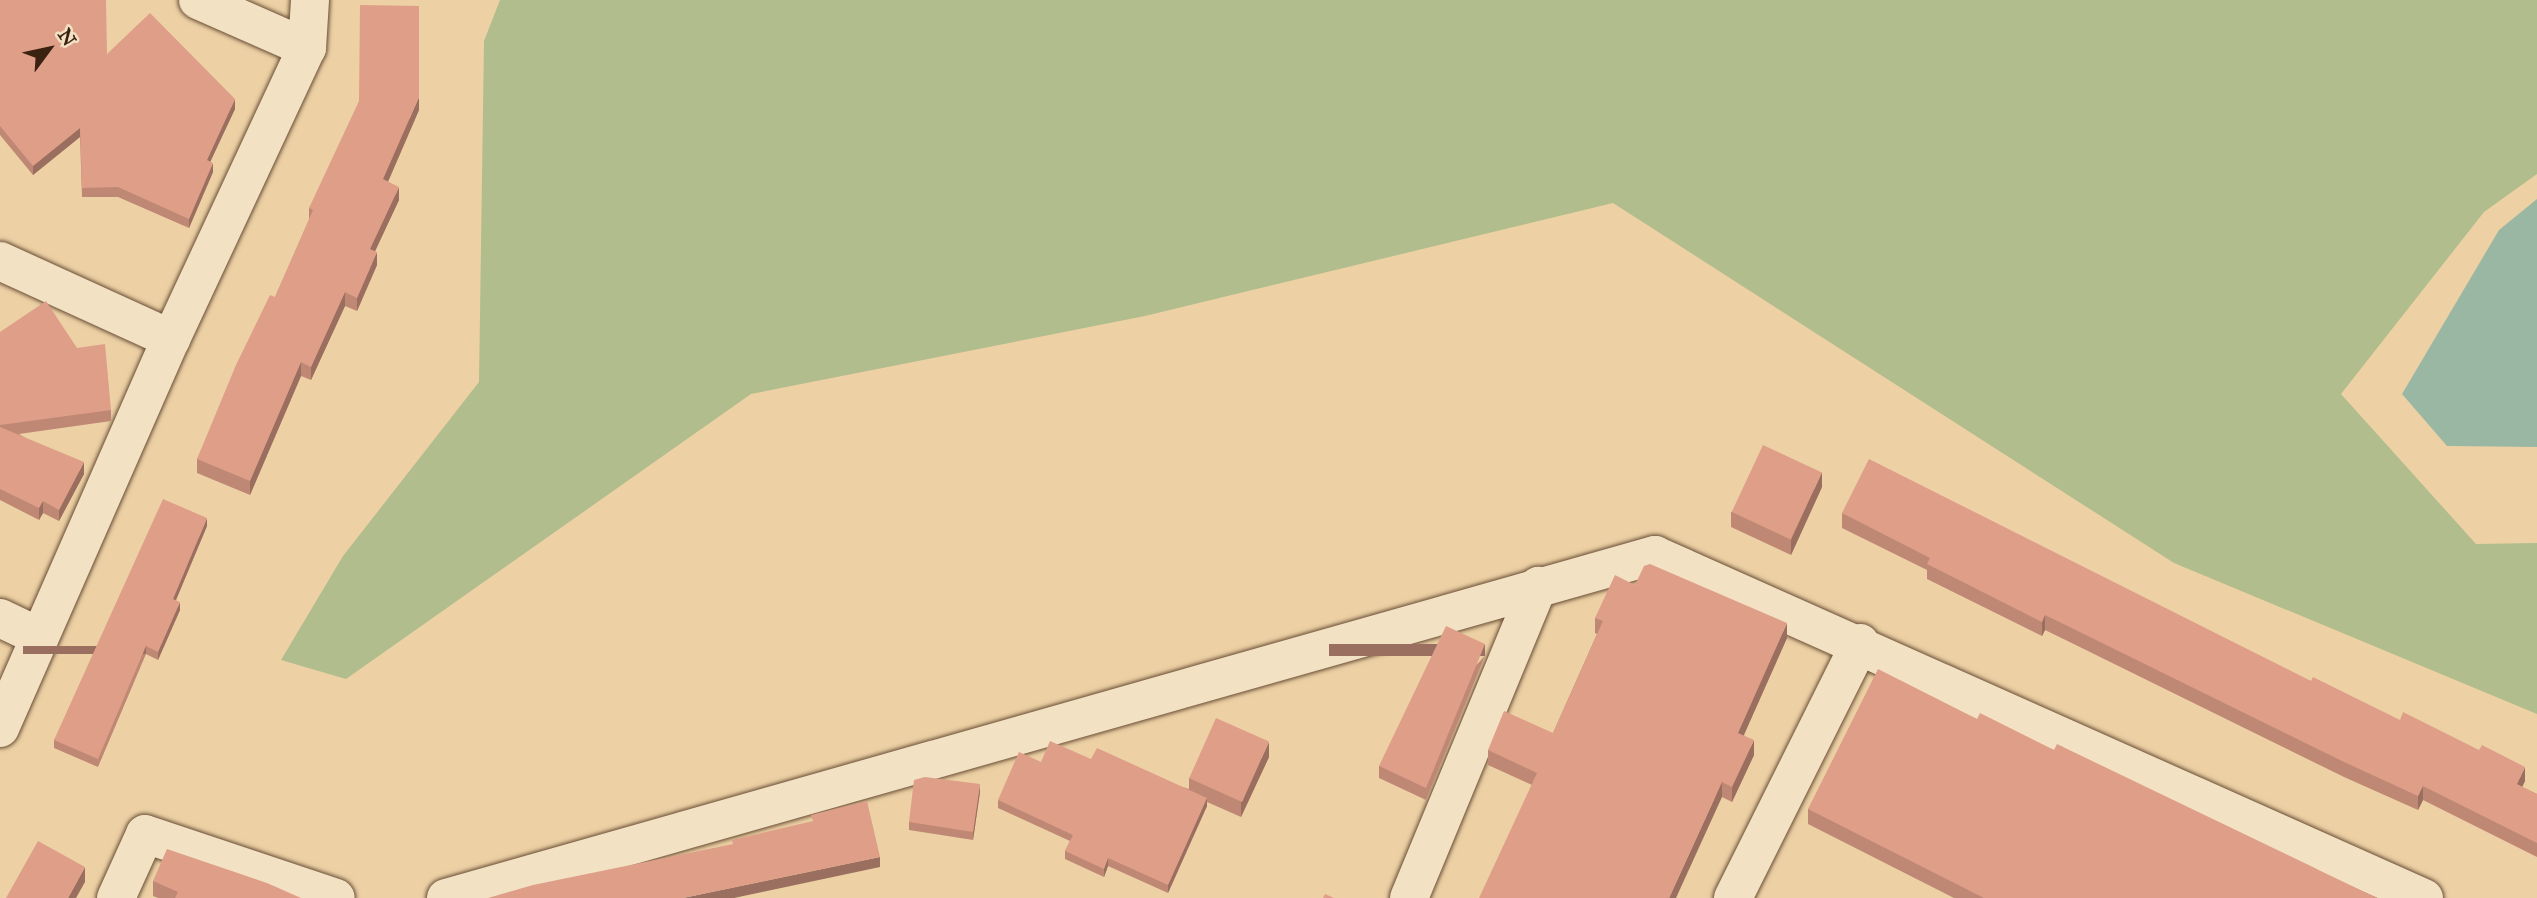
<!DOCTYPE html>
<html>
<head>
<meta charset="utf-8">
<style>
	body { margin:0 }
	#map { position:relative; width:2537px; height:898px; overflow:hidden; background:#edd1a5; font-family:"IM FELL Great Primer",serif }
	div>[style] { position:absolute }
	.green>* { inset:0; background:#b1bd8c }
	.water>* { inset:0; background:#9ab7a3 }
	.roads { filter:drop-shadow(0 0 2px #684d35) drop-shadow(0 0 2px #684d35) }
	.minor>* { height:38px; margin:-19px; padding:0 19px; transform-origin:19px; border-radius:19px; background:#f3e1c4 }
	.wall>* { inset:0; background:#bf8875 }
	.shaded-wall>* { inset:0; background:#9b6f5f; transform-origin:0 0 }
	.building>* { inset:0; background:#de9e88; transform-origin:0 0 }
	span { translate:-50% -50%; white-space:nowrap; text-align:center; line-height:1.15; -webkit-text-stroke:6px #f3e1c4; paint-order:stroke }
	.north { position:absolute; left:14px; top:14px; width:70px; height:70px; -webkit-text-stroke:5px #f3e1c4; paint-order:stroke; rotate:57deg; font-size:19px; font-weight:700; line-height:28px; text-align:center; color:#3b2110 }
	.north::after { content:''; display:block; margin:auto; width:24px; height:32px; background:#3b2110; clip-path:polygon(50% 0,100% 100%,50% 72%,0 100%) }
</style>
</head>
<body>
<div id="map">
	<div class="green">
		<i style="clip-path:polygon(500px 0,2537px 0,2537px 174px,2484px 212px,2341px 394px,2476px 544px,2537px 543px,2537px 714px,2174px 563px,1613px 203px,1145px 316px,751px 394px,346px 679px,281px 660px,343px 556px,479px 382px,484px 41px)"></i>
	</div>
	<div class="water">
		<i style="clip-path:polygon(2537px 199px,2537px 447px,2447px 446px,2402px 394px,2499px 230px)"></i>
	</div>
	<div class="roads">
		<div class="minor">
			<i style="left:198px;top:0;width:119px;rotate:23.8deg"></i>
			<i style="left:0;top:261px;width:188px;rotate:24.5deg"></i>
			<i style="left:0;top:618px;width:44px;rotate:25.4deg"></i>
			<i style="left:0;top:728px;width:425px;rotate:-66.3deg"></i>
			<i style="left:171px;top:339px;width:321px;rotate:-65deg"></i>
			<i style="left:307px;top:48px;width:48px;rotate:-86.4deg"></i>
			<i style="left:116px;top:898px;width:70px;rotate:-65.6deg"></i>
			<i style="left:145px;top:834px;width:201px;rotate:18.5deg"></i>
			<i style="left:446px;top:898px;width:1257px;rotate:-15.84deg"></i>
			<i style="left:1655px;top:555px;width:842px;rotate:24.04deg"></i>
			<i style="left:1409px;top:898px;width:338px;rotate:-67.5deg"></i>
			<i style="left:1733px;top:898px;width:285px;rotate:-63.5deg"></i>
		</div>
	</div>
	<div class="wall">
		<i style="clip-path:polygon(0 0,107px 54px,235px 109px,210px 161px,213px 172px,189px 228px,118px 197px,82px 197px,80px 137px,33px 175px,0 135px)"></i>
		<i style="clip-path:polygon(419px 110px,388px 182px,399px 200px,375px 251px,377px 265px,357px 311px,345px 306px,311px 380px,301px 376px,250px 495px,197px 473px,197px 459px,275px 297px,309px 220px,309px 208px)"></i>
		<i style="clip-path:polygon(0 332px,111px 410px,111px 421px,19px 434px,84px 474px,59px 521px,43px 513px,39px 520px,0 500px)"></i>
		<i style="clip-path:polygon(1822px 487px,1791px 555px,1731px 527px,1731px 512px)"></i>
		<i style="clip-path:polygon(1842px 513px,2311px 681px,2525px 781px,2522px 787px,2537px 794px,2537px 857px,2423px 800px,2418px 810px,2344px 777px,2045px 630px,2042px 636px,1927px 579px,1927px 570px,1842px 528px)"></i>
		<i style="clip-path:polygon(207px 526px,176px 600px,180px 610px,158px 660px,146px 654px,98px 767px,54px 748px,54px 740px)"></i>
		<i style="clip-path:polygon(1635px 585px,1787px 638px,1744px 735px,1754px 755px,1732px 802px,1722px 797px,1532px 785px,1488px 765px,1488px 750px,1553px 733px,1597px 634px,1595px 633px,1595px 618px)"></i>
		<i style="clip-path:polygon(1485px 656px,1426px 800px,1379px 778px,1379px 766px)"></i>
		<i style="clip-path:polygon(1977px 719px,2054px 750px,2377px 898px,1954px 898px,1808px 824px,1808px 809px)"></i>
		<i style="clip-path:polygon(1269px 757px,1241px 817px,1207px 802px,1207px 806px,1168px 893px,1108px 866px,1104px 877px,1065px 859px,1065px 851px,1070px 841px,998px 808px,998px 800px,1041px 762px,1091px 759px,1189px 789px,1189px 778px)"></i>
		<i style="clip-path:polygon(980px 792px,973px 840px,909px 830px,909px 822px)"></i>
		<i style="clip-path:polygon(153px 881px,301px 898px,158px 898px,153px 896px)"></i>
	</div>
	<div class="shaded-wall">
		<i style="clip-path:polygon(419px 97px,419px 110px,383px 193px,383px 179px)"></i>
		<i style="clip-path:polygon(235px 99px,235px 109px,207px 169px,207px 160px)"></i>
		<i style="clip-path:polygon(80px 128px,80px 137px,33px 175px,33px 166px)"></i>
		<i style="clip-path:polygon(213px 163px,213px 172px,189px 228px,189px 219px)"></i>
		<i style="clip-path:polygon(399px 187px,399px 200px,370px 262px,370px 249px)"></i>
		<i style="clip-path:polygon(377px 252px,377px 265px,357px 311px,357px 298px)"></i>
		<i style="clip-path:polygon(345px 292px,345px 306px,311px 380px,311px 367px)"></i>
		<i style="clip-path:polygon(301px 362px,301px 376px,250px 495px,250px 481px)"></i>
		<i style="clip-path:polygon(84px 462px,84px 474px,59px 521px,59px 510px)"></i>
		<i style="clip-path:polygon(1822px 472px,1822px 487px,1791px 555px,1791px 540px)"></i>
		<i style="clip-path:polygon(43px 501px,43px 513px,39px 520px,39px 508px)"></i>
		<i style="clip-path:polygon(207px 518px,207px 526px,173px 607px,173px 599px)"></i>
		<i style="clip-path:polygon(180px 602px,180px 610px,158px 660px,158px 652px)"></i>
		<i style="clip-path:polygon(2045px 615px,2045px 630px,2042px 636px,2042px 622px)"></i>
		<i style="clip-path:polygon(1787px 623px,1787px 638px,1738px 748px,1738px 733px)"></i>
		<i style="left:1485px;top:644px;width:12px;height:156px;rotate:90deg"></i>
		<i style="left:146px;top:646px;width:8px;height:123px;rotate:90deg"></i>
		<i style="clip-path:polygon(1754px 740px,1754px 755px,1732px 802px,1732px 787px)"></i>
		<i style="clip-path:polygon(1269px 742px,1269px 757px,1241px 817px,1241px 802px)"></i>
		<i style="clip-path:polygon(2525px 767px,2525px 781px,2517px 798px,2517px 784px)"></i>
		<i style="clip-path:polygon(1722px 782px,1722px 797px,1676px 898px,1669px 898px)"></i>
		<i style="clip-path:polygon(980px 784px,980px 792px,973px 840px,973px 832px)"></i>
		<i style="clip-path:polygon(2423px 786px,2423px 800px,2418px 810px,2418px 796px)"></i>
		<i style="clip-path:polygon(1207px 798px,1207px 806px,1168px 893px,1168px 885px)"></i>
		<i style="clip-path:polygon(880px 857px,880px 867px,734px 898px,683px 898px)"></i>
		<i style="clip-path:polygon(1108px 858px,1108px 866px,1104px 877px,1104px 869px)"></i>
		<i style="clip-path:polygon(85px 867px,85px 882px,76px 898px,68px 898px)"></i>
	</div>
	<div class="building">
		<i style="clip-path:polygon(0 0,106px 0,107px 54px,150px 13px,235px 99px,207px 160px,213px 163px,189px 219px,118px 187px,82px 188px,80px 128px,33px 166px,0 126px)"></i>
		<i style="clip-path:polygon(360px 5px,419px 6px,419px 97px,383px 179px,399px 187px,370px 249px,377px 252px,357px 298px,345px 292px,311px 367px,301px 362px,250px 481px,197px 459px,236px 365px,270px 295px,275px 297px,313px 210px,309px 208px,359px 101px)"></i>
		<i style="clip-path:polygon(46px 301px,77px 348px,105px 344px,111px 410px,0 425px,0 332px)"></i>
		<i style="clip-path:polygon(0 427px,84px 462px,59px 510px,43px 501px,39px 508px,0 489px)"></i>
		<i style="left:1763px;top:445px;width:65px;height:74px;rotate:25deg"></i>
		<i style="clip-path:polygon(1869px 459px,2311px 681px,2313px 677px,2400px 720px,2403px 712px,2479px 750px,2482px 745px,2525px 767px,2517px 784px,2537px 794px,2537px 843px,2423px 786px,2418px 796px,2344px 762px,2045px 615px,2042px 622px,1927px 564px,1930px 558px,1842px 513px)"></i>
		<i style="clip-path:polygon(163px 499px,207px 518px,173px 599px,180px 602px,158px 652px,146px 646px,98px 759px,54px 740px)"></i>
		<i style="clip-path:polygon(1650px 564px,1787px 623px,1738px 733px,1754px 740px,1732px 787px,1722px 782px,1669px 898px,1479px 898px,1537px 773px,1488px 750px,1504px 711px,1553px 733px,1603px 621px,1595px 618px,1615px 575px,1635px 585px,1644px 566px)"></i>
		<i style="clip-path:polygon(1446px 626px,1485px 644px,1426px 788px,1379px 766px)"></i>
		<i style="clip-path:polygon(1878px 669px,1977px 719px,1980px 713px,2054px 750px,2057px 744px,2377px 898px,1984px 898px,1808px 809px)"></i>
		<i style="left:1216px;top:718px;width:58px;height:66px;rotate:24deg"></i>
		<i style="clip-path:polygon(1050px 741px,1091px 759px,1097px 748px,1207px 798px,1168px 885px,1108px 858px,1104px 869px,1065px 851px,1073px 835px,998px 800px,1019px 752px,1041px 762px)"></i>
		<i style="clip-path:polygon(925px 777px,980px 784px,973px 832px,909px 822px,914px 780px)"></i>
		<i style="clip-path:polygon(867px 801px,880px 857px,683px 898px,488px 898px,533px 885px,733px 844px,732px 840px,813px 821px,811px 815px)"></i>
		<i style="clip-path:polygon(38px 841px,85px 867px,68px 898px,6px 898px)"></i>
		<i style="clip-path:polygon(167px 849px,267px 883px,301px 898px,175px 898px,178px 892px,153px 881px)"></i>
		<i style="clip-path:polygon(1325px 894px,1334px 898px,1323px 898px)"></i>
	</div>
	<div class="north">N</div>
</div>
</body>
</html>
